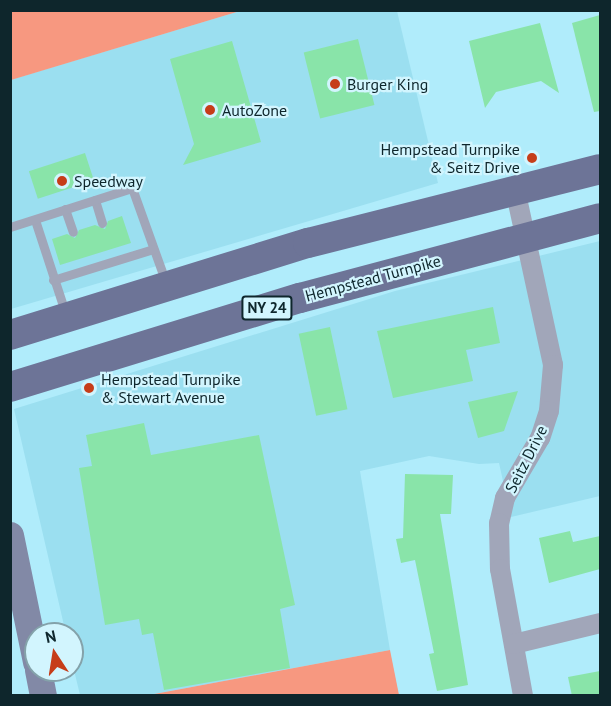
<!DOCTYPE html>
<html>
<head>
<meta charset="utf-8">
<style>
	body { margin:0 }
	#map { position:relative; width:611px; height:706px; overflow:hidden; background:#b0ecfb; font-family:"PT Sans",sans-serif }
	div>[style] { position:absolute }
	.built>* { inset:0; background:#9bdff0 }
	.green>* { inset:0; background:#f79880 }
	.building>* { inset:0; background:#89e4a9; transform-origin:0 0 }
	.lane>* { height:9px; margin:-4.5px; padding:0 4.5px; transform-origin:4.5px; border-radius:4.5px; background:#a1a6b9 }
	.street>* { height:20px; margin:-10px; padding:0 10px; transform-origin:10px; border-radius:10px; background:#a1a6b9 }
	.secondary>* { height:27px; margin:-13.5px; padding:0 13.5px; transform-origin:13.5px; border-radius:13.5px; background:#8289a6 }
	.primary>* { height:30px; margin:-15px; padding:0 15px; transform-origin:15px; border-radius:15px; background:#6d7497 }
	.dots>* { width:16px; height:16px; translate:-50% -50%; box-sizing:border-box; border:3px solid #d2f5fe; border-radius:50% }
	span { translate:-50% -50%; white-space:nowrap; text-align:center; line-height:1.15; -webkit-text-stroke:4.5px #d2f5fe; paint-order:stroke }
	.shield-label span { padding:2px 4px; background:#d2f5fe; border:2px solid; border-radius:4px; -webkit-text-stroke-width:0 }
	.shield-label { font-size:15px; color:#0e262c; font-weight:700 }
	.poi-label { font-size:16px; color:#0e262c }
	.left { translate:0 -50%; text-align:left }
	.right { translate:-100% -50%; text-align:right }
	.street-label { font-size:16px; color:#0e262c }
	.frame { position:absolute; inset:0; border:12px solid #0e262c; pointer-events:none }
	.north { position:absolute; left:24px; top:622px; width:60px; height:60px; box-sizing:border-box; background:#d2f5fe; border:2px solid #84a2aa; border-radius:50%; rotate:348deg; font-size:16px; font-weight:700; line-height:24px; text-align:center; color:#0e262c }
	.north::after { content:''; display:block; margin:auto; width:21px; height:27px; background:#c63d19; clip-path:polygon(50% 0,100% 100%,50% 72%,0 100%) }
</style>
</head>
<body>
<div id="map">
	<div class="built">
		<i style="clip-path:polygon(240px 11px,397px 11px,438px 183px,11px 309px,10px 80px)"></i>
		<i style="clip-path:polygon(600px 241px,600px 496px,511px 517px,499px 463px,479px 464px,429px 456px,360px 471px,390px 650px,149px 695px,80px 695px,72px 662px,72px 634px,66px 634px,14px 409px,395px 291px)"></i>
	</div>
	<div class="green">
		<i style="clip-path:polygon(11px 10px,240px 10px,240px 11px,11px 80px)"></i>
		<i style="clip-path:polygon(390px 650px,399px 695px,149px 695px)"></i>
	</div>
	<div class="building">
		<i style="clip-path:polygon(600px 15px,600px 111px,594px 112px,572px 23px)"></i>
		<i style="clip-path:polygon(540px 23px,559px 93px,541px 81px,496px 92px,485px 108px,469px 41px)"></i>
		<i style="left:358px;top:39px;width:68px;height:56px;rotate:76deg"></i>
		<i style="clip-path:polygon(232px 41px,261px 142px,183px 165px,194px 144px,170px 59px)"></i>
		<i style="left:85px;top:153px;width:29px;height:59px;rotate:72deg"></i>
		<i style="clip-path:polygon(122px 216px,131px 243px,60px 265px,52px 239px,67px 234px,75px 238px,79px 230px,95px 225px,105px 229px,108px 221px)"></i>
		<i style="clip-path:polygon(493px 307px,500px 343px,466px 350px,473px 381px,393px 398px,377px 331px)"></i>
		<i style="left:330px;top:327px;width:84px;height:32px;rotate:78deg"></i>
		<i style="clip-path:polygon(518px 391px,504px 431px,478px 438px,468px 402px)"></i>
		<i style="clip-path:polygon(144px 423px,151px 455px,259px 435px,295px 605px,280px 609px,290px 668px,164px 690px,153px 633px,142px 635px,139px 619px,105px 625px,79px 468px,92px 466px,86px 435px)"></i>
		<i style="clip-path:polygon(405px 474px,453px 475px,451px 514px,440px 514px,468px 685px,437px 691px,429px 654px,434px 653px,415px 560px,401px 563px,396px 539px,403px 538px)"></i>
		<i style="clip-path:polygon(570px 531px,573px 542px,600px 536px,600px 569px,549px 583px,539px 538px)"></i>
		<i style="clip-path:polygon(600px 671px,600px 696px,572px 696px,568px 677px)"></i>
	</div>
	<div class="lane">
		<i style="left:95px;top:200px;width:24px;rotate:73deg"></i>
		<i style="left:65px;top:209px;width:24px;rotate:71deg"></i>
		<i style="left:35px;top:220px;width:100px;rotate:71.9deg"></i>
		<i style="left:10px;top:227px;width:128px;rotate:-17.7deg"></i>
		<i style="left:132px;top:188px;width:101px;rotate:70.3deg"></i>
		<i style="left:53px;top:280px;width:105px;rotate:-17.2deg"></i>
	</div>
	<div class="street">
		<i style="left:515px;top:189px;width:180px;rotate:77.8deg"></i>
		<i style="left:553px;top:365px;width:46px;rotate:95deg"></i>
		<i style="left:549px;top:411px;width:28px;rotate:108deg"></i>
		<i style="left:540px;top:438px;width:69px;rotate:120.3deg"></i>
		<i style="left:505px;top:498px;width:26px;rotate:103deg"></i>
		<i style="left:499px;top:523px;width:46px;rotate:88.8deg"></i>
		<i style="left:500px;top:569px;width:129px;rotate:79.7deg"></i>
		<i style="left:514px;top:644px;width:89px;rotate:-13.7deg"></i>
	</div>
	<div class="secondary">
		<i style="left:10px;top:535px;width:130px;rotate:78.4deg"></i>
		<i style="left:38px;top:670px;width:26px;rotate:79deg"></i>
	</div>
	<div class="primary">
		<i style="left:10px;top:335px;width:312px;rotate:-17.2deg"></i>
		<i style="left:308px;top:243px;width:301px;rotate:-14.2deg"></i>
		<i style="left:10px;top:387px;width:303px;rotate:-17.1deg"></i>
		<i style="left:300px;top:298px;width:310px;rotate:-14.9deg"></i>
	</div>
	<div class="dots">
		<i style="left:335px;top:84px;background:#c63d19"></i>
		<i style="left:210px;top:110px;background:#c63d19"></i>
		<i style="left:532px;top:158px;background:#c63d19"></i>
		<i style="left:62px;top:181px;background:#c63d19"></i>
		<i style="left:89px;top:388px;background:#c63d19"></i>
	</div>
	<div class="shield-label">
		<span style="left:267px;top:308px">NY 24</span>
	</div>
	<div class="poi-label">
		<span class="left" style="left:347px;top:84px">Burger King</span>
		<span class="left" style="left:222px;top:110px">AutoZone</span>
		<span class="right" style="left:520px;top:158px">Hempstead Turnpike<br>&amp; Seitz Drive</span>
		<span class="left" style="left:74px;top:181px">Speedway</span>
		<span class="left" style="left:101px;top:388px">Hempstead Turnpike<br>&amp; Stewart Avenue</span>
	</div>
	<div class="street-label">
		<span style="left:373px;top:278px;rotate:-15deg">Hempstead Turnpike</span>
		<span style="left:526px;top:459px;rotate:-63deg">Seitz Drive</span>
	</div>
	<div class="frame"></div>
	<div class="north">N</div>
</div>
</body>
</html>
